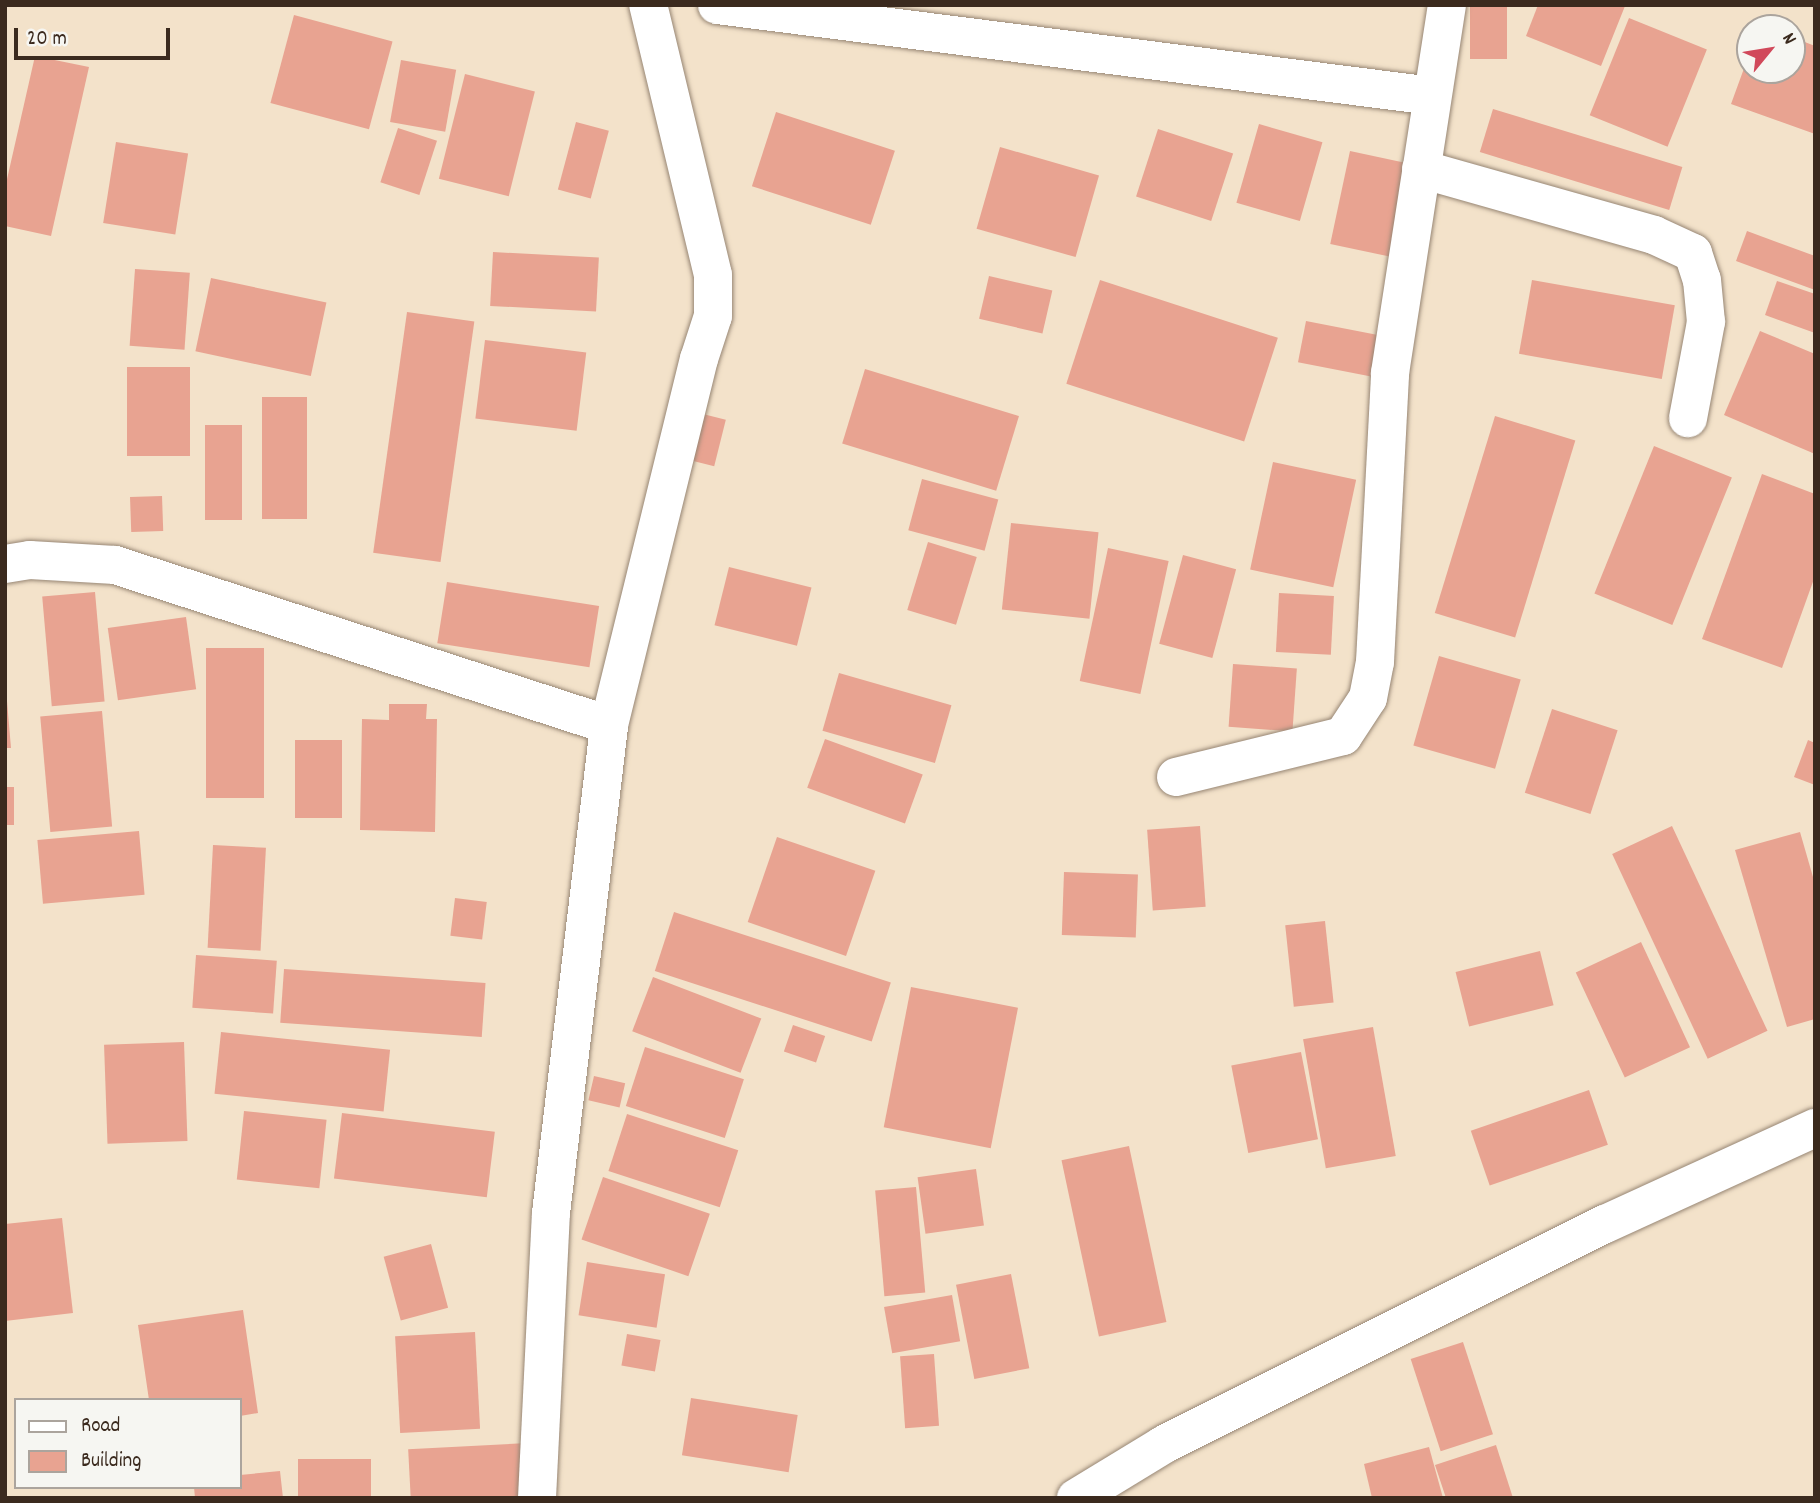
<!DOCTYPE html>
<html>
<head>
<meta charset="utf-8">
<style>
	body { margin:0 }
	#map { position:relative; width:1820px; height:1503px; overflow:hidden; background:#f3e2ca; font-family:Dekko,sans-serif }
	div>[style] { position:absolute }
	.building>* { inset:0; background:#e8a391; transform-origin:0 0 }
	.roads { filter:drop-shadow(0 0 2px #978674) drop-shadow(0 0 2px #978674) }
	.minor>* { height:38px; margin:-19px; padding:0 19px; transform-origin:19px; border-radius:19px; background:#fff }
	span { translate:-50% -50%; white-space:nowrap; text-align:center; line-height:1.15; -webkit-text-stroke:7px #f6f6f2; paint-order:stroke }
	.frame { position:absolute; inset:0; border:7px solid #3b2a1e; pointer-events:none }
	.legend { position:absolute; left:14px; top:1398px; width:228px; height:91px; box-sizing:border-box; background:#f6f6f2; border:2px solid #aba49d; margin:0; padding:9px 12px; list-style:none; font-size:21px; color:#3b2a1e }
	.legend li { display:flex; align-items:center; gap:14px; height:35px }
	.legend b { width:35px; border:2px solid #aba49d }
	.north { position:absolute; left:1736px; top:14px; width:70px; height:70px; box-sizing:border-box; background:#f6f6f2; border:2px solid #aba49d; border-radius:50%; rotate:60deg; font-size:19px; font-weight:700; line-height:28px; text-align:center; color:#3b2a1e }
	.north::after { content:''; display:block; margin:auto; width:24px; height:32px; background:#d1495b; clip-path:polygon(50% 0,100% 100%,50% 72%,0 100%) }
	.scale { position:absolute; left:14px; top:28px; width:156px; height:32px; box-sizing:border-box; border:4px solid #3b2a1e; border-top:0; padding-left:9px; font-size:21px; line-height:24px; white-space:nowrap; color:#3b2a1e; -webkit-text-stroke:5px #f6f6f2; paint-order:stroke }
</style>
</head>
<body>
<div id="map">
	<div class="building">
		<i style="left:1470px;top:5px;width:37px;height:54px"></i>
		<i style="clip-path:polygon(1538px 5px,1625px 6px,1601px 66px,1526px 36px)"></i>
		<i style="left:294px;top:15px;width:102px;height:91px;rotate:15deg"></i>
		<i style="left:1629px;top:18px;width:84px;height:105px;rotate:22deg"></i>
		<i style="clip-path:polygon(1792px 37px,1815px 46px,1815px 134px,1731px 104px,1750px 52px,1750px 70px,1792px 70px)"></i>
		<i style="clip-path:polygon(35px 56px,89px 67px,51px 236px,5px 226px,5px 188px)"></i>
		<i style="left:401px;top:60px;width:56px;height:63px;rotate:10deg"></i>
		<i style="left:465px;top:74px;width:72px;height:108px;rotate:14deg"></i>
		<i style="left:1493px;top:109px;width:198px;height:45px;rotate:17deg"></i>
		<i style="left:776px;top:112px;width:125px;height:78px;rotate:18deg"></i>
		<i style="left:576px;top:122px;width:34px;height:70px;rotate:15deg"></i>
		<i style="left:1259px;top:124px;width:66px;height:82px;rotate:16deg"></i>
		<i style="left:398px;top:128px;width:41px;height:57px;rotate:18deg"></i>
		<i style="left:1158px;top:129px;width:79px;height:71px;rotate:18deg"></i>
		<i style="left:116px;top:142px;width:73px;height:82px;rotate:9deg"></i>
		<i style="left:1000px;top:147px;width:103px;height:85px;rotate:16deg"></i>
		<i style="left:1350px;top:151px;width:68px;height:95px;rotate:12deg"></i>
		<i style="clip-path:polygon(1747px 231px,1815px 256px,1815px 290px,1736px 261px)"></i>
		<i style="left:493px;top:252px;width:106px;height:54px;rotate:3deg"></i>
		<i style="left:135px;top:269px;width:55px;height:77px;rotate:4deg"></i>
		<i style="left:989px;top:276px;width:65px;height:44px;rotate:13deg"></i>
		<i style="left:211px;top:278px;width:118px;height:75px;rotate:12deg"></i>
		<i style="left:1100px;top:280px;width:187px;height:109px;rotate:18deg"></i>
		<i style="left:1532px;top:280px;width:145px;height:75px;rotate:10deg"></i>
		<i style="clip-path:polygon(1777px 281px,1815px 294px,1815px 333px,1765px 315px)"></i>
		<i style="left:407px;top:312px;width:68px;height:243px;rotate:8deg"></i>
		<i style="left:1306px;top:321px;width:81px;height:42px;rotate:11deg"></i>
		<i style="clip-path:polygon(1760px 331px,1815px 354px,1815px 454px,1724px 415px)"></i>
		<i style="left:485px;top:340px;width:102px;height:79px;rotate:7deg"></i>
		<i style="left:127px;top:367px;width:63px;height:89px"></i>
		<i style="left:865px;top:369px;width:161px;height:78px;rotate:17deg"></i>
		<i style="left:262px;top:397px;width:45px;height:122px"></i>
		<i style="left:687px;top:410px;width:40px;height:48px;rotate:14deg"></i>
		<i style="left:1495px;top:416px;width:84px;height:206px;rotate:17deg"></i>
		<i style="left:205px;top:425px;width:37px;height:95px"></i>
		<i style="left:1654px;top:446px;width:84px;height:159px;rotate:22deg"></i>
		<i style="left:1273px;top:462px;width:85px;height:110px;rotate:12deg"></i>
		<i style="clip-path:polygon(1762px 474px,1815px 494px,1815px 576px,1782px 668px,1702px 639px)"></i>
		<i style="left:922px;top:479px;width:79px;height:53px;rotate:15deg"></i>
		<i style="left:162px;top:496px;width:35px;height:32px;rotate:88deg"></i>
		<i style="left:1011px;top:523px;width:88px;height:87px;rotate:6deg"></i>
		<i style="left:928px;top:542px;width:51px;height:71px;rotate:17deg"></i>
		<i style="left:1108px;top:548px;width:62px;height:136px;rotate:12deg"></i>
		<i style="left:1183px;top:555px;width:55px;height:92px;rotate:15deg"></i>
		<i style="left:729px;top:567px;width:85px;height:60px;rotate:14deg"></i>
		<i style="left:447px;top:582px;width:154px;height:62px;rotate:9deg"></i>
		<i style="left:95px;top:592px;width:110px;height:53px;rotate:85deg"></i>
		<i style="left:1279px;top:593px;width:55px;height:59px;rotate:3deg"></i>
		<i style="left:186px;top:617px;width:73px;height:79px;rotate:82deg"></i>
		<i style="left:206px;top:648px;width:58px;height:150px"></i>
		<i style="left:1439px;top:656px;width:85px;height:93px;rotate:16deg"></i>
		<i style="left:1233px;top:664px;width:64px;height:63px;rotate:4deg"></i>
		<i style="left:839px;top:673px;width:117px;height:60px;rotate:16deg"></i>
		<i style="clip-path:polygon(7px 701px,11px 748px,5px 748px,5px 702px)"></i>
		<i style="clip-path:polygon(389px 704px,427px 704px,426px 719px,437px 719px,435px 832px,360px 830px,362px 719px,389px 720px)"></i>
		<i style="left:1552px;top:709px;width:69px;height:88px;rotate:18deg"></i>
		<i style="left:102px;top:711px;width:116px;height:62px;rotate:85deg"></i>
		<i style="left:825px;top:739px;width:104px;height:52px;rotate:20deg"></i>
		<i style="left:295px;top:740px;width:47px;height:78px"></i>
		<i style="clip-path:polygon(1808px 740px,1815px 743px,1815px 785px,1794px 777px)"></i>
		<i style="left:5px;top:787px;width:9px;height:38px"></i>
		<i style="left:1200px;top:826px;width:81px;height:53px;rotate:86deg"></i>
		<i style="left:1672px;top:826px;width:226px;height:66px;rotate:65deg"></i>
		<i style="left:139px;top:831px;width:64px;height:102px;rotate:85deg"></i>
		<i style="clip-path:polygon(1800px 832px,1815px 884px,1815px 1019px,1787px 1027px,1735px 850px)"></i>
		<i style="left:777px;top:837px;width:104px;height:90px;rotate:19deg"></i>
		<i style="left:213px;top:845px;width:53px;height:103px;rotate:3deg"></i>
		<i style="left:1064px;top:872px;width:74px;height:63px;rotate:2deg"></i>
		<i style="left:455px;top:898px;width:32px;height:38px;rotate:7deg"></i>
		<i style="left:674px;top:912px;width:228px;height:62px;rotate:18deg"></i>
		<i style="left:1325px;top:921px;width:82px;height:40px;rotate:84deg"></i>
		<i style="left:1641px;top:942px;width:116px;height:72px;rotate:65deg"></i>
		<i style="left:1540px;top:951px;width:56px;height:87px;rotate:76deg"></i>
		<i style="left:196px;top:955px;width:81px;height:53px;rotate:4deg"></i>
		<i style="left:284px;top:969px;width:202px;height:54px;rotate:4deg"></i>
		<i style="left:653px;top:977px;width:116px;height:58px;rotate:21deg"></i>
		<i style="left:911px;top:987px;width:109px;height:143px;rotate:11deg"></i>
		<i style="left:793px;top:1025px;width:34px;height:28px;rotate:19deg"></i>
		<i style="left:1373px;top:1027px;width:131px;height:71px;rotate:80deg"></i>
		<i style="left:221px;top:1032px;width:170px;height:62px;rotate:6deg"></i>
		<i style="left:184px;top:1042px;width:99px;height:80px;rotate:88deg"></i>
		<i style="left:645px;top:1047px;width:104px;height:62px;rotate:18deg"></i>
		<i style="left:1301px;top:1052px;width:89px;height:71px;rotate:79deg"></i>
		<i style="left:594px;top:1076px;width:32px;height:25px;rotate:13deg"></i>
		<i style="left:1589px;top:1090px;width:58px;height:125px;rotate:71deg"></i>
		<i style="left:244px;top:1111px;width:83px;height:69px;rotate:6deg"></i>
		<i style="left:342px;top:1113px;width:154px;height:66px;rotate:7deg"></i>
		<i style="left:627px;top:1114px;width:117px;height:60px;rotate:18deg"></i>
		<i style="left:1129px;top:1146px;width:180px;height:69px;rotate:78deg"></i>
		<i style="left:976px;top:1169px;width:57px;height:59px;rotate:82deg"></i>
		<i style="left:603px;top:1177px;width:113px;height:66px;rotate:19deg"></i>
		<i style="left:916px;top:1187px;width:106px;height:41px;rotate:85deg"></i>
		<i style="clip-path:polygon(62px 1218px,73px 1313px,5px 1321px,5px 1224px)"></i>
		<i style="left:431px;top:1244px;width:66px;height:49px;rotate:75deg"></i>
		<i style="left:587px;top:1262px;width:79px;height:54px;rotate:9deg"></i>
		<i style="left:1011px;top:1274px;width:96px;height:56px;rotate:79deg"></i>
		<i style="left:952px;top:1295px;width:47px;height:69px;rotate:80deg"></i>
		<i style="clip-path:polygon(243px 1310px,258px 1413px,240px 1416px,240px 1400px,149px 1400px,138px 1325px)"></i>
		<i style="left:475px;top:1332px;width:97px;height:80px;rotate:87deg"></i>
		<i style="left:627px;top:1334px;width:34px;height:32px;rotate:10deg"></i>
		<i style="left:1463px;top:1342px;width:97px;height:55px;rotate:72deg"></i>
		<i style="left:934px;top:1354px;width:72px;height:34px;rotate:86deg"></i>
		<i style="left:691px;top:1398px;width:108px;height:58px;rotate:9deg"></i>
		<i style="left:528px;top:1443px;width:55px;height:120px;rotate:87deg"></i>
		<i style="clip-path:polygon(1496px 1445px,1513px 1498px,1446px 1498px,1435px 1465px)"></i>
		<i style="clip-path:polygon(1429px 1447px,1443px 1498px,1372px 1498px,1364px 1464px)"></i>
		<i style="left:298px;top:1459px;width:73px;height:39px"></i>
		<i style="clip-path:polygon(280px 1471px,283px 1498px,195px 1498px,194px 1487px,240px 1487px,240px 1475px)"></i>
	</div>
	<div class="roads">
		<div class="minor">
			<i style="left:717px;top:5px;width:721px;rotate:7.25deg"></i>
			<i style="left:1421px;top:169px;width:242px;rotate:15.8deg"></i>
			<i style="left:1654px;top:235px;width:43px;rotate:24.8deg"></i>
			<i style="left:1693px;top:253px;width:28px;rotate:72deg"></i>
			<i style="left:1702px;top:280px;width:42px;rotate:84.6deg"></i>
			<i style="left:1706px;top:322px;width:98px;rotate:100.6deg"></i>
			<i style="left:5px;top:564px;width:25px;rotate:-9deg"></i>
			<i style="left:30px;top:560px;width:85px;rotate:3.4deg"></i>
			<i style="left:115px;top:565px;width:519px;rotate:17.95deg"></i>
			<i style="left:1176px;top:777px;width:172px;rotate:-13.8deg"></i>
			<i style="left:1343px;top:736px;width:45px;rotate:-56.7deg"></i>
			<i style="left:1368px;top:698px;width:37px;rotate:-79deg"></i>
			<i style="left:1375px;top:662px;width:289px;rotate:-87deg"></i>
			<i style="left:1390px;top:373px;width:372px;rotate:-81.2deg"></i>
			<i style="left:537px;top:1498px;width:285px;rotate:-87.2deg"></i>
			<i style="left:551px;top:1213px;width:491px;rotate:-83.2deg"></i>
			<i style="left:609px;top:725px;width:377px;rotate:-76.2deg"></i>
			<i style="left:699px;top:359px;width:45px;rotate:-72deg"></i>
			<i style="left:713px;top:316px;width:41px;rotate:-90deg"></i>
			<i style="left:713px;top:275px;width:278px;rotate:-103.5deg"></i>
			<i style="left:1076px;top:1498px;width:102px;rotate:-31.3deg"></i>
			<i style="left:1163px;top:1445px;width:494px;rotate:-26.6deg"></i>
			<i style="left:1605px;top:1224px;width:231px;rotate:-24.6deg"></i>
		</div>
	</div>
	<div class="frame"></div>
	<ul class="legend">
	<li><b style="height:9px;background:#fff"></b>Road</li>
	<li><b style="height:19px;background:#e8a391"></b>Building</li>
	</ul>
	<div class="north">N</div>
	<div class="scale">20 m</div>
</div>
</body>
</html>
